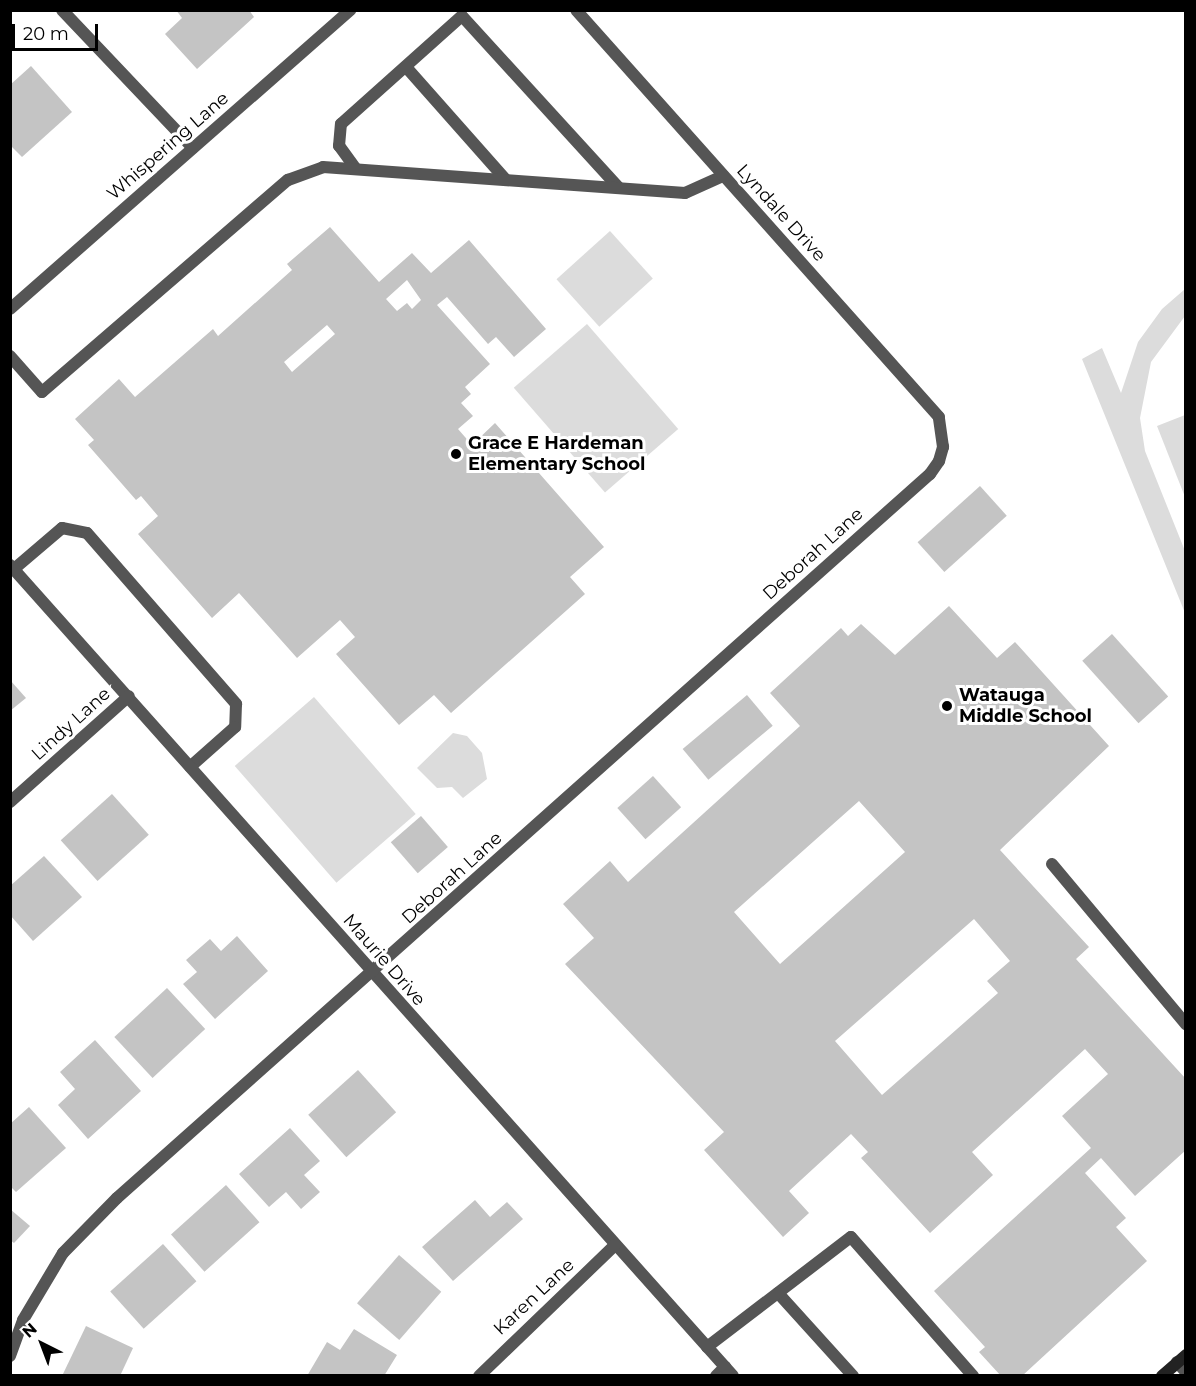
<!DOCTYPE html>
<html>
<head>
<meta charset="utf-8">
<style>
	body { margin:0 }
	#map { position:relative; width:1196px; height:1386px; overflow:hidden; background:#fff; font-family:Montserrat,sans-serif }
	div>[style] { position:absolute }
	.green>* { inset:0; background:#dcdcdc; transform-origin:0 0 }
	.building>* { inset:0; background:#c4c4c4; transform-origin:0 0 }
	.service>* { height:12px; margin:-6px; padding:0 6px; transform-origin:6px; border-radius:6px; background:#555 }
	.minor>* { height:12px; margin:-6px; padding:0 6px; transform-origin:6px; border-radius:6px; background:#555 }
	.secondary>* { height:12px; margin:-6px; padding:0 6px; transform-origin:6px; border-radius:6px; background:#222 }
	.dots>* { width:16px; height:16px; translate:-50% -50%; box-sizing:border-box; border:3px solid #fff; border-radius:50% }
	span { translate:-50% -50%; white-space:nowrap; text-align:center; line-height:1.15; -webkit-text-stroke:6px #fff; paint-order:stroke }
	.street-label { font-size:18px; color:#000 }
	.poi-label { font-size:18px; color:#000; font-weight:700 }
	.left { translate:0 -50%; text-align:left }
	.frame { position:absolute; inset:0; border:12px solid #000; pointer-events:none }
	.north { position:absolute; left:12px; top:1314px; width:60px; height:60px; -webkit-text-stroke:4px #fff; paint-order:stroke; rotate:318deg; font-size:16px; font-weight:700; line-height:24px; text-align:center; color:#000 }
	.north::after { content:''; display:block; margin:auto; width:21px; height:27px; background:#000; clip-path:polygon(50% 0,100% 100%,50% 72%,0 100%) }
	.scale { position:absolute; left:12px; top:24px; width:86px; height:27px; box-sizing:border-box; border:3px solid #000; border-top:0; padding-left:8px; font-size:18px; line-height:21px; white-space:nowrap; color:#000; -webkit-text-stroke:4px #fff; paint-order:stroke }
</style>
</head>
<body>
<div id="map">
	<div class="green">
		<i style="left:610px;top:231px;width:64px;height:72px;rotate:48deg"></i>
		<i style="clip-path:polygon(1185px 289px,1185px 316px,1151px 362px,1140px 418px,1145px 451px,1185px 551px,1185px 613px,1082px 359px,1102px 348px,1121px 393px,1138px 342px,1162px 309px)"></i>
		<i style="left:587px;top:324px;width:139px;height:97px;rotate:49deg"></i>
		<i style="clip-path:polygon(1185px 415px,1185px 497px,1157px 426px)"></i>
		<i style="left:314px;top:697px;width:155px;height:105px;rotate:49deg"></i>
		<i style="clip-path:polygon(453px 733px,467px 736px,482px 753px,487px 779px,463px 798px,452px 787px,437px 788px,417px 768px)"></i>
	</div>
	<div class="building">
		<i style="clip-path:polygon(176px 10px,249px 10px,254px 17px,197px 69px,165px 34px,182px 18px)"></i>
		<i style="clip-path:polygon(31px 66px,72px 112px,22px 157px,10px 145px,10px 85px)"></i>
		<i style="clip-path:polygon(evenodd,330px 227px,379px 282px,412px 253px,431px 273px,469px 240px,546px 329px,514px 357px,496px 337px,488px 344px,447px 297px,437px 305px,490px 364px,465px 387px,471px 394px,461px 403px,473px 416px,458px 429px,472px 445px,495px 423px,604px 547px,570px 577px,585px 594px,451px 713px,434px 695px,399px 725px,336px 654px,355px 637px,340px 620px,297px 658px,239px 593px,212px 618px,138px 534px,158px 516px,141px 496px,136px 500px,88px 445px,94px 440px,75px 419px,119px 379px,135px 397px,213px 329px,218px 336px,292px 270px,287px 264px,330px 227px,407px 280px,421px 300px,412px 309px,407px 303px,397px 311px,386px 299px,407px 280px,330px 227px,327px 325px,335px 334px,292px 372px,284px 362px,327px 325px)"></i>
		<i style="left:980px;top:486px;width:40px;height:84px;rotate:48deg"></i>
		<i style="clip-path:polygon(evenodd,949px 606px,997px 658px,1015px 642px,1109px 746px,1000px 850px,1089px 947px,1076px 959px,1186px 1079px,1186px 1150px,1135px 1196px,1101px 1158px,1085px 1173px,1126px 1218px,1116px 1227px,1147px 1261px,1022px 1376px,1001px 1376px,979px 1352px,985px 1347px,934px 1291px,1091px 1148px,1062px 1116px,1108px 1074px,1085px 1049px,972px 1152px,993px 1175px,930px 1233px,861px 1158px,868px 1152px,851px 1134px,789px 1191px,809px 1213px,783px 1237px,704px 1150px,724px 1132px,565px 964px,594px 938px,563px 904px,610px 861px,628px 882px,800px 726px,770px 693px,841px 628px,848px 636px,861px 624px,895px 655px,949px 606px,859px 801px,905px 852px,780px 964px,734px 912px,859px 801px,949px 606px,974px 919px,1010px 961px,987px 981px,998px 993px,882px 1095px,835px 1041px,974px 919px)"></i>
		<i style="left:1112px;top:634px;width:84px;height:40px;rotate:48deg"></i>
		<i style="clip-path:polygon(10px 680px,26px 698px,10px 711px)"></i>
		<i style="left:747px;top:695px;width:40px;height:84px;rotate:50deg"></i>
		<i style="left:653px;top:776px;width:42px;height:48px;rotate:48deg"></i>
		<i style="left:112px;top:794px;width:55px;height:69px;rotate:48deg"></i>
		<i style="left:421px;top:816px;width:41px;height:40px;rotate:49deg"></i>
		<i style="clip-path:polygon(44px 856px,82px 897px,33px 941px,10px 915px,10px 886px)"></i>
		<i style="clip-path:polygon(237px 936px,268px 971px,215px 1019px,183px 984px,197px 972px,186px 960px,210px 939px,221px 951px)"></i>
		<i style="left:167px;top:988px;width:56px;height:72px;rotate:47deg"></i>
		<i style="clip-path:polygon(95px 1040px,141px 1091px,88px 1139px,58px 1105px,75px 1089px,60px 1072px)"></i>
		<i style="left:358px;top:1070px;width:57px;height:67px;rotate:48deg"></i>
		<i style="clip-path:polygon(29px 1107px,66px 1148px,16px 1192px,10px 1186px,10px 1124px)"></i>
		<i style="clip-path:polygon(290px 1128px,320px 1161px,304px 1175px,320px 1192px,301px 1209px,286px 1192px,269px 1207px,239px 1174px)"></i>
		<i style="left:226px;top:1185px;width:50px;height:74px;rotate:48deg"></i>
		<i style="clip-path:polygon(475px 1200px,490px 1217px,507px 1202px,523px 1219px,453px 1281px,422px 1247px)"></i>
		<i style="clip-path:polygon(10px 1209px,30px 1226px,14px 1243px,10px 1240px)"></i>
		<i style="left:163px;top:1244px;width:50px;height:71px;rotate:48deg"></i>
		<i style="left:399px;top:1255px;width:56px;height:64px;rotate:41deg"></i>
		<i style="clip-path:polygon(86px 1326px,133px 1348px,120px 1376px,62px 1376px)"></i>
		<i style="clip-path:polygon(354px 1329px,397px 1355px,384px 1376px,307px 1376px,327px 1342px,340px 1350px)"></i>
	</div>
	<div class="service">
		<i style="left:406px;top:67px;width:149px;rotate:48.5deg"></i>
		<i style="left:356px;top:169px;width:29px;rotate:-126deg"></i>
		<i style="left:339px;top:146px;width:22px;rotate:-85deg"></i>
		<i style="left:341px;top:124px;width:162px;rotate:-41.8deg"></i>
		<i style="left:462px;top:16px;width:231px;rotate:47.6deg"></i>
		<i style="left:10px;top:356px;width:48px;rotate:48.4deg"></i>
		<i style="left:42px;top:392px;width:325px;rotate:-40.8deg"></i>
		<i style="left:288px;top:180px;width:37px;rotate:-20deg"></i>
		<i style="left:323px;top:167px;width:363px;rotate:4.1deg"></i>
		<i style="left:685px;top:193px;width:42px;rotate:-24.1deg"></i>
		<i style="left:14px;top:569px;width:63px;rotate:-40.5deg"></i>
		<i style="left:62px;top:528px;width:25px;rotate:11deg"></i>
		<i style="left:87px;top:533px;width:227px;rotate:48.9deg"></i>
		<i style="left:236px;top:704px;width:23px;rotate:92deg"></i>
		<i style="left:235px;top:727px;width:60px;rotate:138.4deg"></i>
		<i style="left:1052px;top:864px;width:209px;rotate:50.1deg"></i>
		<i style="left:778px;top:1293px;width:112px;rotate:47.9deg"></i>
		<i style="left:707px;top:1347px;width:181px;rotate:-37.4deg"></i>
		<i style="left:851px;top:1237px;width:185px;rotate:48.7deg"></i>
		<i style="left:1177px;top:1362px;width:13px;rotate:48deg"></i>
		<i style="left:716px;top:1376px;width:13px;rotate:-45deg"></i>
	</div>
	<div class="minor">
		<i style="left:62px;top:10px;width:190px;rotate:46.5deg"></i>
		<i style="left:10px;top:309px;width:453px;rotate:-41.3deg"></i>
		<i style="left:10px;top:565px;width:1086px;rotate:48.28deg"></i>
		<i style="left:10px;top:802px;width:159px;rotate:-41.7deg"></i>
		<i style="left:10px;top:1356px;width:38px;rotate:-70deg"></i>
		<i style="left:23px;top:1320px;width:78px;rotate:-59.2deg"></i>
		<i style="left:63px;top:1253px;width:77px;rotate:-45.5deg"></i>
		<i style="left:117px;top:1198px;width:1089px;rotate:-41.69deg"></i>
		<i style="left:930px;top:474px;width:16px;rotate:-55deg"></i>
		<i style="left:939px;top:461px;width:15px;rotate:-74deg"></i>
		<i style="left:943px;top:447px;width:30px;rotate:-98deg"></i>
		<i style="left:939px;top:417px;width:545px;rotate:-131.73deg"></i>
		<i style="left:479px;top:1376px;width:189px;rotate:-43.9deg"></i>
	</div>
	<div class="secondary">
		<i style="left:1162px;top:1376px;width:32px;rotate:-41deg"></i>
	</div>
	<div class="dots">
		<i style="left:456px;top:454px;background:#000"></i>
		<i style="left:947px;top:706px;background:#000"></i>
	</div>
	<div class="street-label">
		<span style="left:168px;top:146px;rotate:-41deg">Whispering Lane</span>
		<span style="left:781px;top:213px;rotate:48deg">Lyndale Drive</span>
		<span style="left:813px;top:554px;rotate:-42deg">Deborah Lane</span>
		<span style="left:71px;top:724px;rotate:-42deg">Lindy Lane</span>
		<span style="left:452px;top:878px;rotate:-42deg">Deborah Lane</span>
		<span style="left:384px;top:960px;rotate:49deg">Maurie Drive</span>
		<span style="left:534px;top:1297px;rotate:-43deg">Karen Lane</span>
	</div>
	<div class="poi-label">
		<span class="left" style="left:468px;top:454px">Grace E Hardeman<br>Elementary School</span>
		<span class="left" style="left:959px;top:706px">Watauga<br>Middle School</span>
	</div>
	<div class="frame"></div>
	<div class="north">N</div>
	<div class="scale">20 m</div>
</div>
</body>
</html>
